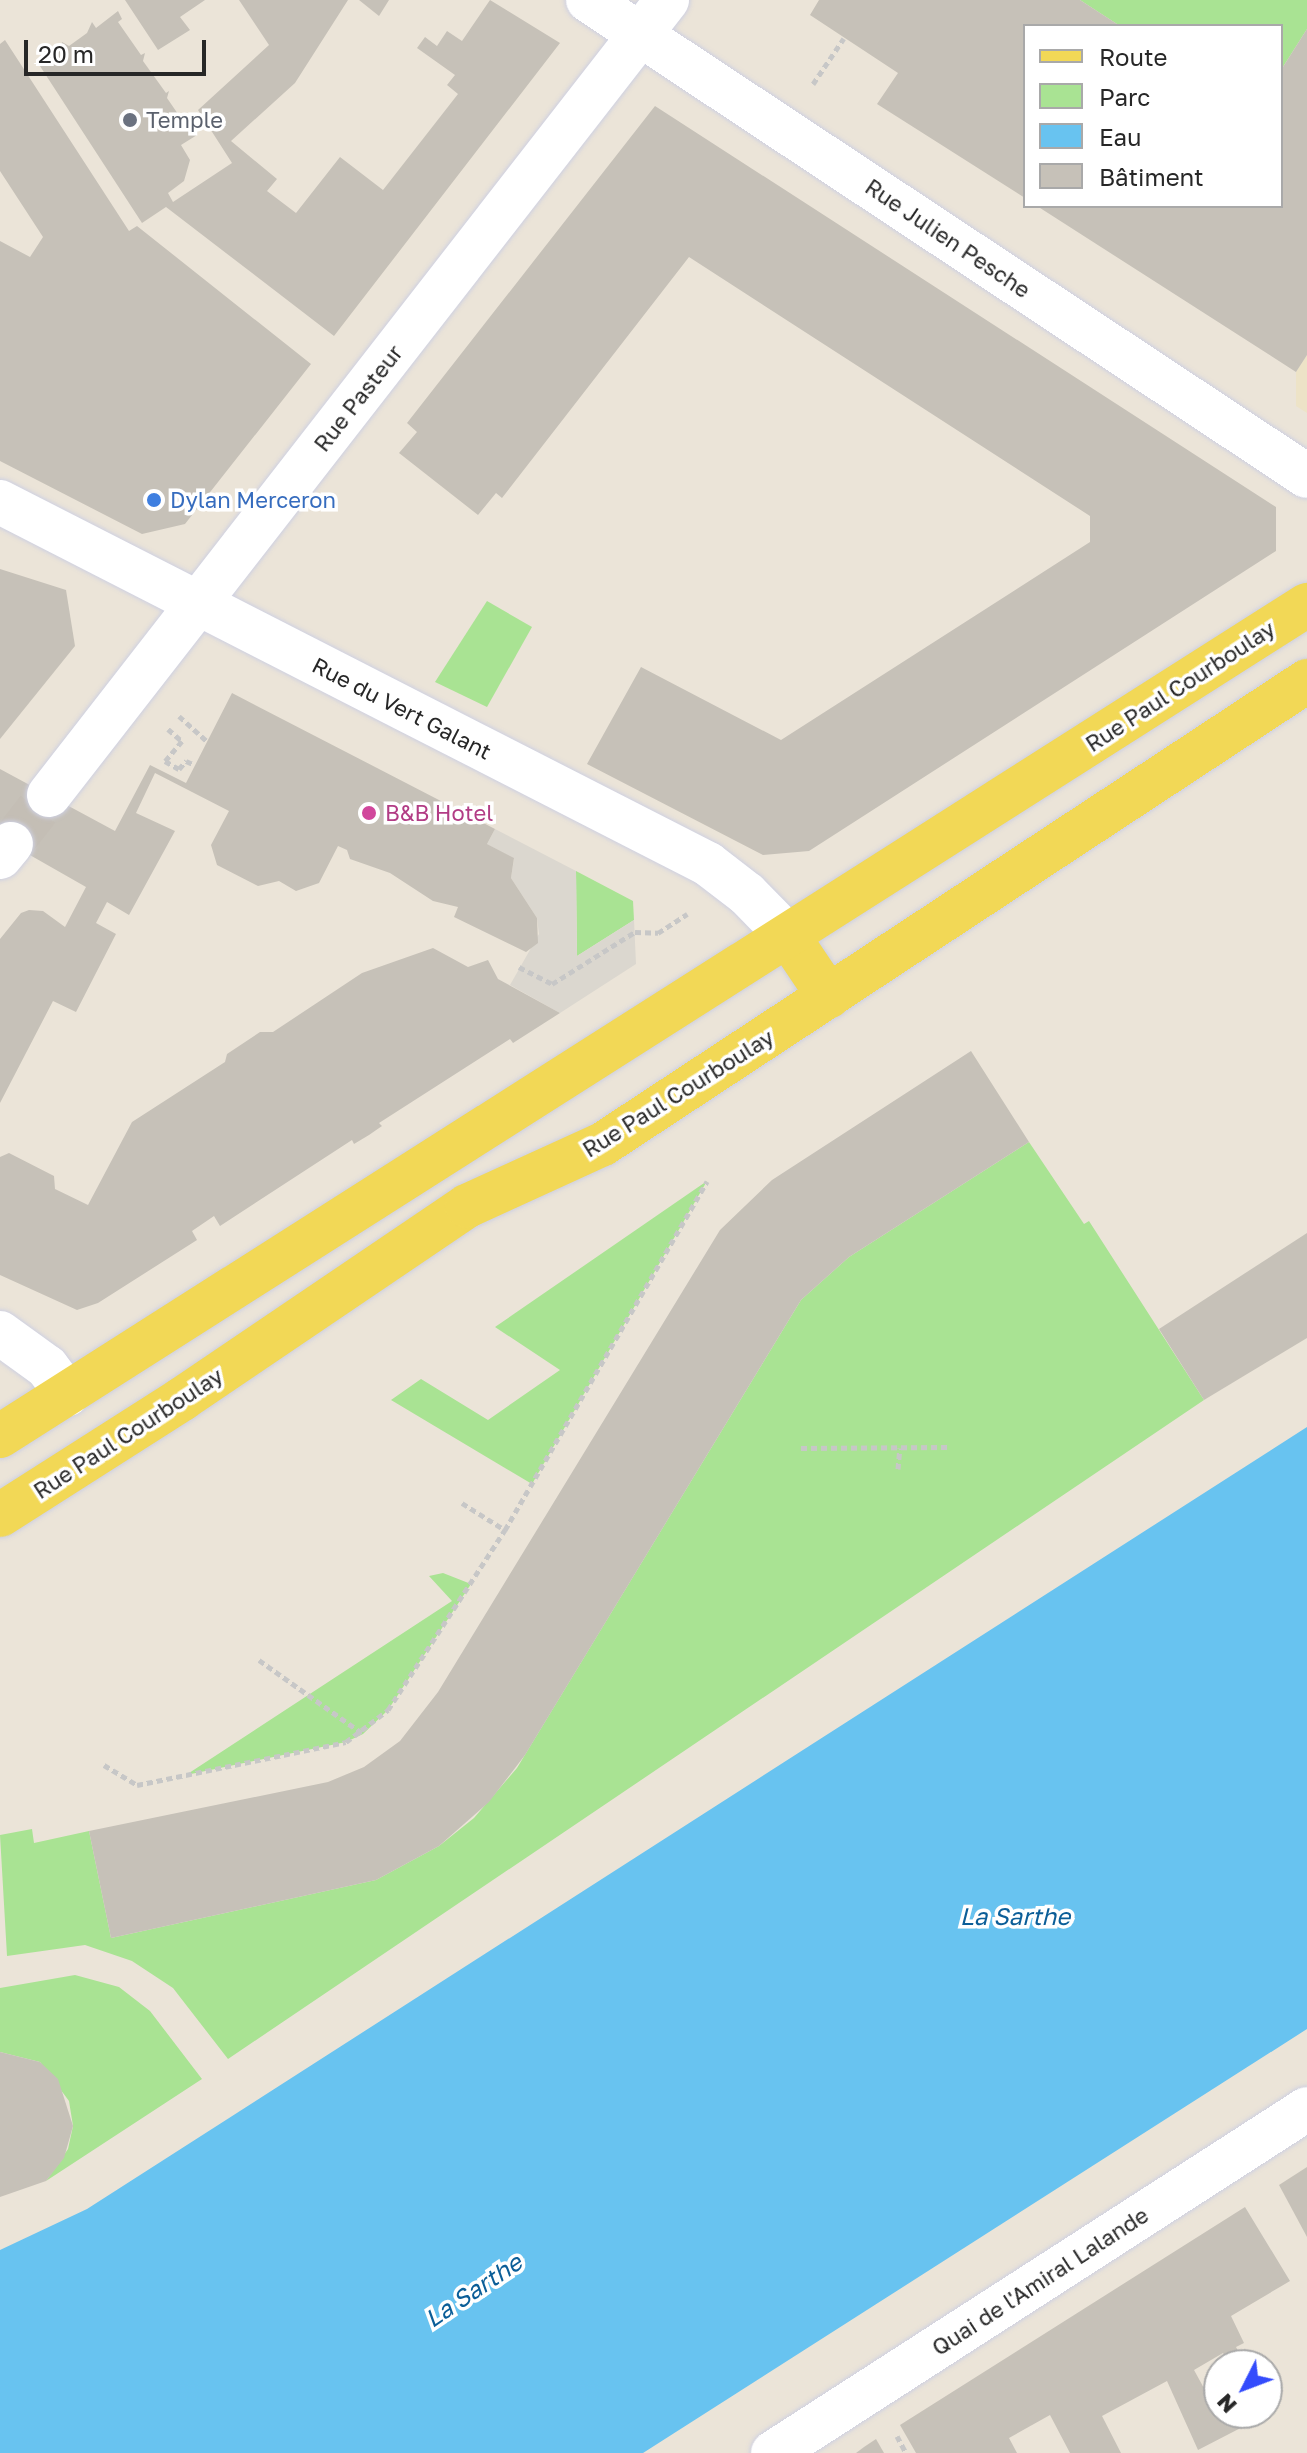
<!DOCTYPE html>
<html>
<head>
<meta charset="utf-8">
<style>
	body { margin:0 }
	#map { position:relative; width:1307px; height:2453px; overflow:hidden; background:#ebe4d8; font-family:"Golos Text",sans-serif }
	div>[style] { position:absolute }
	.education>* { inset:0; background:#ede3c7 }
	.green>* { inset:0; background:#a9e393 }
	.plaza>* { inset:0; background:#dbd7cf }
	.water>* { inset:0; background:#68c3f0 }
	.building>* { inset:0; background:#c6c1b8 }
	.minor-tunnel>* { height:44px; margin-top:-22px; transform-origin:0; background:repeating-linear-gradient(90deg,#c4beb5 0 44px,transparent 0 66px) }
	.path>* { height:5px; margin-top:-2.5px; transform-origin:0; background:repeating-linear-gradient(90deg,#c7c7c7 0 6px,transparent 0 10px) }
	.roads { filter:drop-shadow(0 0 2px #ced0e1) drop-shadow(0 0 2px #ced0e1) }
	.minor>* { height:44px; margin:-22px; padding:0 22px; transform-origin:22px; border-radius:22px; background:#fff }
	.primary>* { height:44px; margin:-22px; padding:0 22px; transform-origin:22px; border-radius:22px; background:#f2d856 }
	.dots>* { width:22px; height:22px; translate:-50% -50%; box-sizing:border-box; border:4px solid #fff; border-radius:50% }
	span { translate:-50% -50%; white-space:nowrap; text-align:center; line-height:1.15; -webkit-text-stroke:7px #fff; paint-order:stroke }
	.worship-label { font-size:22px; color:#5b616d }
	.left { translate:0 -50%; text-align:left }
	.street-label { font-size:22px; color:#272727 }
	.shop-label { font-size:22px; color:#366cbe }
	.hotel-label { font-size:22px; color:#b23c85 }
	.water-label { font-size:24px; color:#0b5e98; font-style:italic }
	.legend { position:absolute; left:1023px; top:24px; width:260px; height:184px; box-sizing:border-box; background:#fff; border:2px solid #a9a9a9; margin:0; padding:10px 14px; list-style:none; font-size:24px; color:#272727 }
	.legend li { display:flex; align-items:center; gap:16px; height:40px }
	.legend b { width:40px; border:2px solid #a9a9a9 }
	.north { position:absolute; left:1203px; top:2349px; width:80px; height:80px; box-sizing:border-box; background:#fff; border:2px solid #a9a9a9; border-radius:50%; rotate:228deg; font-size:22px; font-weight:700; line-height:32px; text-align:center; color:#272727 }
	.north::after { content:''; display:block; margin:auto; width:28px; height:36px; background:#344cfc; clip-path:polygon(50% 0,100% 100%,50% 72%,0 100%) }
	.scale { position:absolute; left:24px; top:40px; width:182px; height:36px; box-sizing:border-box; border:4px solid #272727; border-top:0; padding-left:10px; font-size:24px; line-height:28px; white-space:nowrap; color:#272727; -webkit-text-stroke:6px #fff; paint-order:stroke }
</style>
</head>
<body>
<div id="map">
	<div class="education">
		<i style="clip-path:polygon(1307px 355px,1307px 413px,1296px 406px,1296px 372px)"></i>
	</div>
	<div class="green">
		<i style="clip-path:polygon(1080px 0,1307px 0,1307px 29px,1281px 70px,1281px 26px,1120px 26px)"></i>
		<i style="clip-path:polygon(487px 601px,532px 627px,487px 707px,435px 682px)"></i>
		<i style="clip-path:polygon(576px 871px,633px 901px,634px 920px,577px 956px)"></i>
		<i style="clip-path:polygon(1029px 1142px,1084px 1224px,1089px 1221px,1204px 1400px,228px 2059px,173px 1988px,132px 1961px,85px 1945px,7px 1956px,0 1835px,32px 1829px,34px 1843px,89px 1831px,111px 1938px,376px 1880px,439px 1846px,474px 1818px,517px 1768px,801px 1300px,849px 1257px)"></i>
		<i style="clip-path:polygon(707px 1181px,532px 1484px,391px 1400px,421px 1379px,488px 1420px,560px 1370px,495px 1327px)"></i>
		<i style="clip-path:polygon(443px 1573px,471px 1584px,388px 1710px,363px 1734px,346px 1742px,186px 1775px,452px 1601px,429px 1576px)"></i>
		<i style="clip-path:polygon(75px 1975px,119px 1987px,150px 2011px,202px 2079px,46px 2181px,68px 2149px,73px 2126px,69px 2101px,40px 2062px,0 2052px,0 1988px)"></i>
	</div>
	<div class="plaza">
		<i style="clip-path:polygon(495px 829px,576px 871px,577px 956px,634px 920px,636px 964px,560px 1013px,510px 985px,539px 934px,537px 918px,511px 878px,514px 859px,487px 844px)"></i>
	</div>
	<div class="water">
		<i style="clip-path:polygon(1307px 1427px,1307px 2029px,643px 2453px,0 2453px,0 2250px,87px 2209px)"></i>
	</div>
	<div class="building">
		<i style="clip-path:polygon(125px 0,205px 0,180px 17px,190px 30px,158px 50px)"></i>
		<i style="clip-path:polygon(239px 0,348px 0,295px 83px,231px 141px,277px 179px,267px 191px,296px 213px,340px 157px,383px 190px,458px 94px,447px 85px,455px 75px,417px 48px,425px 37px,437px 46px,447px 31px,462px 41px,490px 0,560px 43px,334px 336px,166px 207px,142px 223px,38px 63px,61px 50px,62px 42px,69px 46px,87px 33px,92px 22px,96px 28px,118px 11px,122px 19px,118px 22px,141px 55px,145px 53px,143px 61px,166px 93px,169px 91px,167px 98px,191px 133px,197px 135px,181px 145px,190px 160px,184px 181px,168px 193px,173px 202px,232px 163px,198px 110px,269px 45px)"></i>
		<i style="clip-path:polygon(359px 0,389px 0,379px 16px)"></i>
		<i style="clip-path:polygon(819px 0,1080px 0,1120px 26px,1025px 26px,1025px 198px,877px 104px,898px 73px,810px 15px)"></i>
		<i style="clip-path:polygon(1307px 29px,1307px 355px,1296px 372px,1037px 206px,1281px 206px,1281px 70px)"></i>
		<i style="clip-path:polygon(5px 40px,129px 231px,137px 226px,311px 364px,185px 524px,142px 534px,0 461px,0 241px,30px 257px,43px 237px,0 171px,0 44px)"></i>
		<i style="clip-path:polygon(655px 106px,1276px 507px,1276px 551px,809px 851px,763px 855px,587px 764px,641px 667px,781px 740px,1090px 542px,1090px 516px,689px 257px,502px 498px,496px 493px,478px 515px,399px 453px,417px 432px,407px 423px)"></i>
		<i style="clip-path:polygon(0 569px,66px 590px,75px 646px,0 739px)"></i>
		<i style="clip-path:polygon(232px 693px,495px 829px,487px 844px,514px 858px,511px 878px,537px 918px,538px 943px,526px 952px,454px 917px,458px 907px,433px 901px,390px 873px,350px 859px,347px 850px,338px 846px,319px 883px,296px 891px,279px 881px,258px 886px,217px 865px,211px 845px,229px 811px,155px 773px,136px 813px,175px 831px,129px 915px,107px 902px,96px 923px,116px 934px,76px 1012px,53px 1001px,0 1103px,0 939px,21px 913px,29px 910px,43px 911px,65px 927px,86px 887px,0 838px,0 769px,115px 831px,150px 765px,186px 783px)"></i>
		<i style="clip-path:polygon(433px 948px,468px 967px,488px 960px,498px 979px,560px 1013px,513px 1043px,510px 1039px,379px 1123px,382px 1126px,369px 1135px,354px 1144px,352px 1140px,220px 1226px,214px 1216px,192px 1231px,197px 1240px,98px 1303px,77px 1310px,0 1275px,0 1157px,9px 1153px,54px 1176px,55px 1189px,88px 1205px,132px 1122px,225px 1062px,227px 1054px,260px 1032px,273px 1032px,362px 973px)"></i>
		<i style="clip-path:polygon(971px 1051px,1029px 1142px,849px 1257px,801px 1300px,525px 1755px,489px 1802px,439px 1846px,376px 1880px,111px 1938px,89px 1831px,328px 1782px,364px 1767px,400px 1741px,438px 1692px,720px 1230px,772px 1180px)"></i>
		<i style="clip-path:polygon(1307px 1233px,1307px 1338px,1204px 1400px,1159px 1329px)"></i>
		<i style="clip-path:polygon(0 2052px,40px 2062px,58px 2079px,73px 2126px,64px 2158px,46px 2181px,0 2197px)"></i>
		<i style="clip-path:polygon(1307px 2167px,1307px 2237px,1279px 2185px)"></i>
		<i style="clip-path:polygon(1245px 2207px,1290px 2281px,1231px 2316px,1244px 2343px,1236px 2347px,1245px 2365px,1229px 2365px,1223px 2353px,1194px 2370px,1211px 2401px,1219px 2396px,1219px 2413px,1254px 2413px,1258px 2419px,1198px 2450px,1167px 2381px,1102px 2416px,1121px 2453px,1070px 2453px,1050px 2415px,1009px 2438px,1017px 2453px,916px 2453px,900px 2425px)"></i>
		<i style="clip-path:polygon(876px 2439px,884px 2453px,856px 2453px,864px 2447px)"></i>
	</div>
	<div class="minor-tunnel">
		<i style="left:11px;top:844px;width:62px;rotate:-52.2deg"></i>
	</div>
	<div class="path">
		<i style="left:813px;top:84px;width:55px;rotate:-56deg"></i>
		<i style="left:179px;top:716px;width:39px;rotate:42deg"></i>
		<i style="left:168px;top:729px;width:18px;rotate:41deg"></i>
		<i style="left:182px;top:741px;width:26px;rotate:130deg"></i>
		<i style="left:165px;top:761px;width:16px;rotate:30deg"></i>
		<i style="left:179px;top:769px;width:11px;rotate:-49deg"></i>
		<i style="left:186px;top:761px;width:10px;rotate:24deg"></i>
		<i style="left:519px;top:967px;width:37px;rotate:27deg"></i>
		<i style="left:552px;top:984px;width:98px;rotate:-32.1deg"></i>
		<i style="left:635px;top:932px;width:23px;rotate:2deg"></i>
		<i style="left:658px;top:933px;width:35px;rotate:-33deg"></i>
		<i style="left:801px;top:1448px;width:147px;rotate:-0.4deg"></i>
		<i style="left:898px;top:1469px;width:21px;rotate:-85deg"></i>
		<i style="left:462px;top:1503px;width:51px;rotate:32.1deg"></i>
		<i style="left:259px;top:1660px;width:128px;rotate:35.4deg"></i>
		<i style="left:104px;top:1765px;width:39px;rotate:31deg"></i>
		<i style="left:137px;top:1785px;width:213px;rotate:-11.6deg"></i>
		<i style="left:346px;top:1742px;width:53px;rotate:-37.3deg"></i>
		<i style="left:388px;top:1710px;width:215px;rotate:-57deg"></i>
		<i style="left:505px;top:1530px;width:403px;rotate:-59.9deg"></i>
		<i style="left:897px;top:2436px;width:19px;rotate:62deg"></i>
	</div>
	<div class="roads">
		<div class="minor">
			<i style="left:588px;top:0;width:862px;rotate:33.51deg"></i>
			<i style="left:0;top:502px;width:795px;rotate:27.08deg"></i>
			<i style="left:708px;top:864px;width:49px;rotate:37.6deg"></i>
			<i style="left:747px;top:894px;width:59px;rotate:45.7deg"></i>
			<i style="left:49px;top:795px;width:1007px;rotate:-52.14deg"></i>
			<i style="left:0;top:857px;width:17px;rotate:-50deg"></i>
			<i style="left:0;top:1333px;width:58px;rotate:35.9deg"></i>
			<i style="left:47px;top:1367px;width:34px;rotate:53deg"></i>
			<i style="left:773px;top:2453px;width:635px;rotate:-32.79deg"></i>
		</div>
		<div class="primary">
			<i style="left:788px;top:936px;width:73px;rotate:56.1deg"></i>
			<i style="left:0;top:1436px;width:1549px;rotate:-32.45deg"></i>
			<i style="left:0;top:1515px;width:216px;rotate:-32.5deg"></i>
			<i style="left:182px;top:1399px;width:344px;rotate:-34.1deg"></i>
			<i style="left:467px;top:1206px;width:149px;rotate:-24.5deg"></i>
			<i style="left:603px;top:1144px;width:843px;rotate:-33.33deg"></i>
		</div>
	</div>
	<div class="dots">
		<i style="left:130px;top:120px;background:#6b7280"></i>
		<i style="left:154px;top:500px;background:#3f7fe0"></i>
		<i style="left:369px;top:813px;background:#d1479c"></i>
	</div>
	<div class="worship-label">
		<span class="left" style="left:146px;top:120px">Temple</span>
	</div>
	<div class="street-label">
		<span style="left:948px;top:238px;rotate:34deg">Rue Julien Pesche</span>
		<span style="left:358px;top:398px;rotate:-52deg">Rue Pasteur</span>
		<span style="left:1180px;top:686px;rotate:-33deg">Rue Paul Courboulay</span>
		<span style="left:402px;top:708px;rotate:27deg">Rue du Vert Galant</span>
		<span style="left:678px;top:1093px;rotate:-32deg">Rue Paul Courboulay</span>
		<span style="left:128px;top:1433px;rotate:-33deg">Rue Paul Courboulay</span>
		<span style="left:1040px;top:2281px;rotate:-33deg">Quai de l'Amiral Lalande</span>
	</div>
	<div class="shop-label">
		<span class="left" style="left:170px;top:500px">Dylan Merceron</span>
	</div>
	<div class="hotel-label">
		<span class="left" style="left:385px;top:813px">B&amp;B Hotel</span>
	</div>
	<div class="water-label">
		<span style="left:1015px;top:1916px">La Sarthe</span>
		<span style="left:473px;top:2290px;rotate:-34deg">La Sarthe</span>
	</div>
	<ul class="legend">
	<li><b style="height:10px;background:#f2d856"></b>Route</li>
	<li><b style="height:22px;background:#a9e393"></b>Parc</li>
	<li><b style="height:22px;background:#68c3f0"></b>Eau</li>
	<li><b style="height:22px;background:#c6c1b8"></b>Bâtiment</li>
	</ul>
	<div class="north">N</div>
	<div class="scale">20 m</div>
</div>
</body>
</html>
